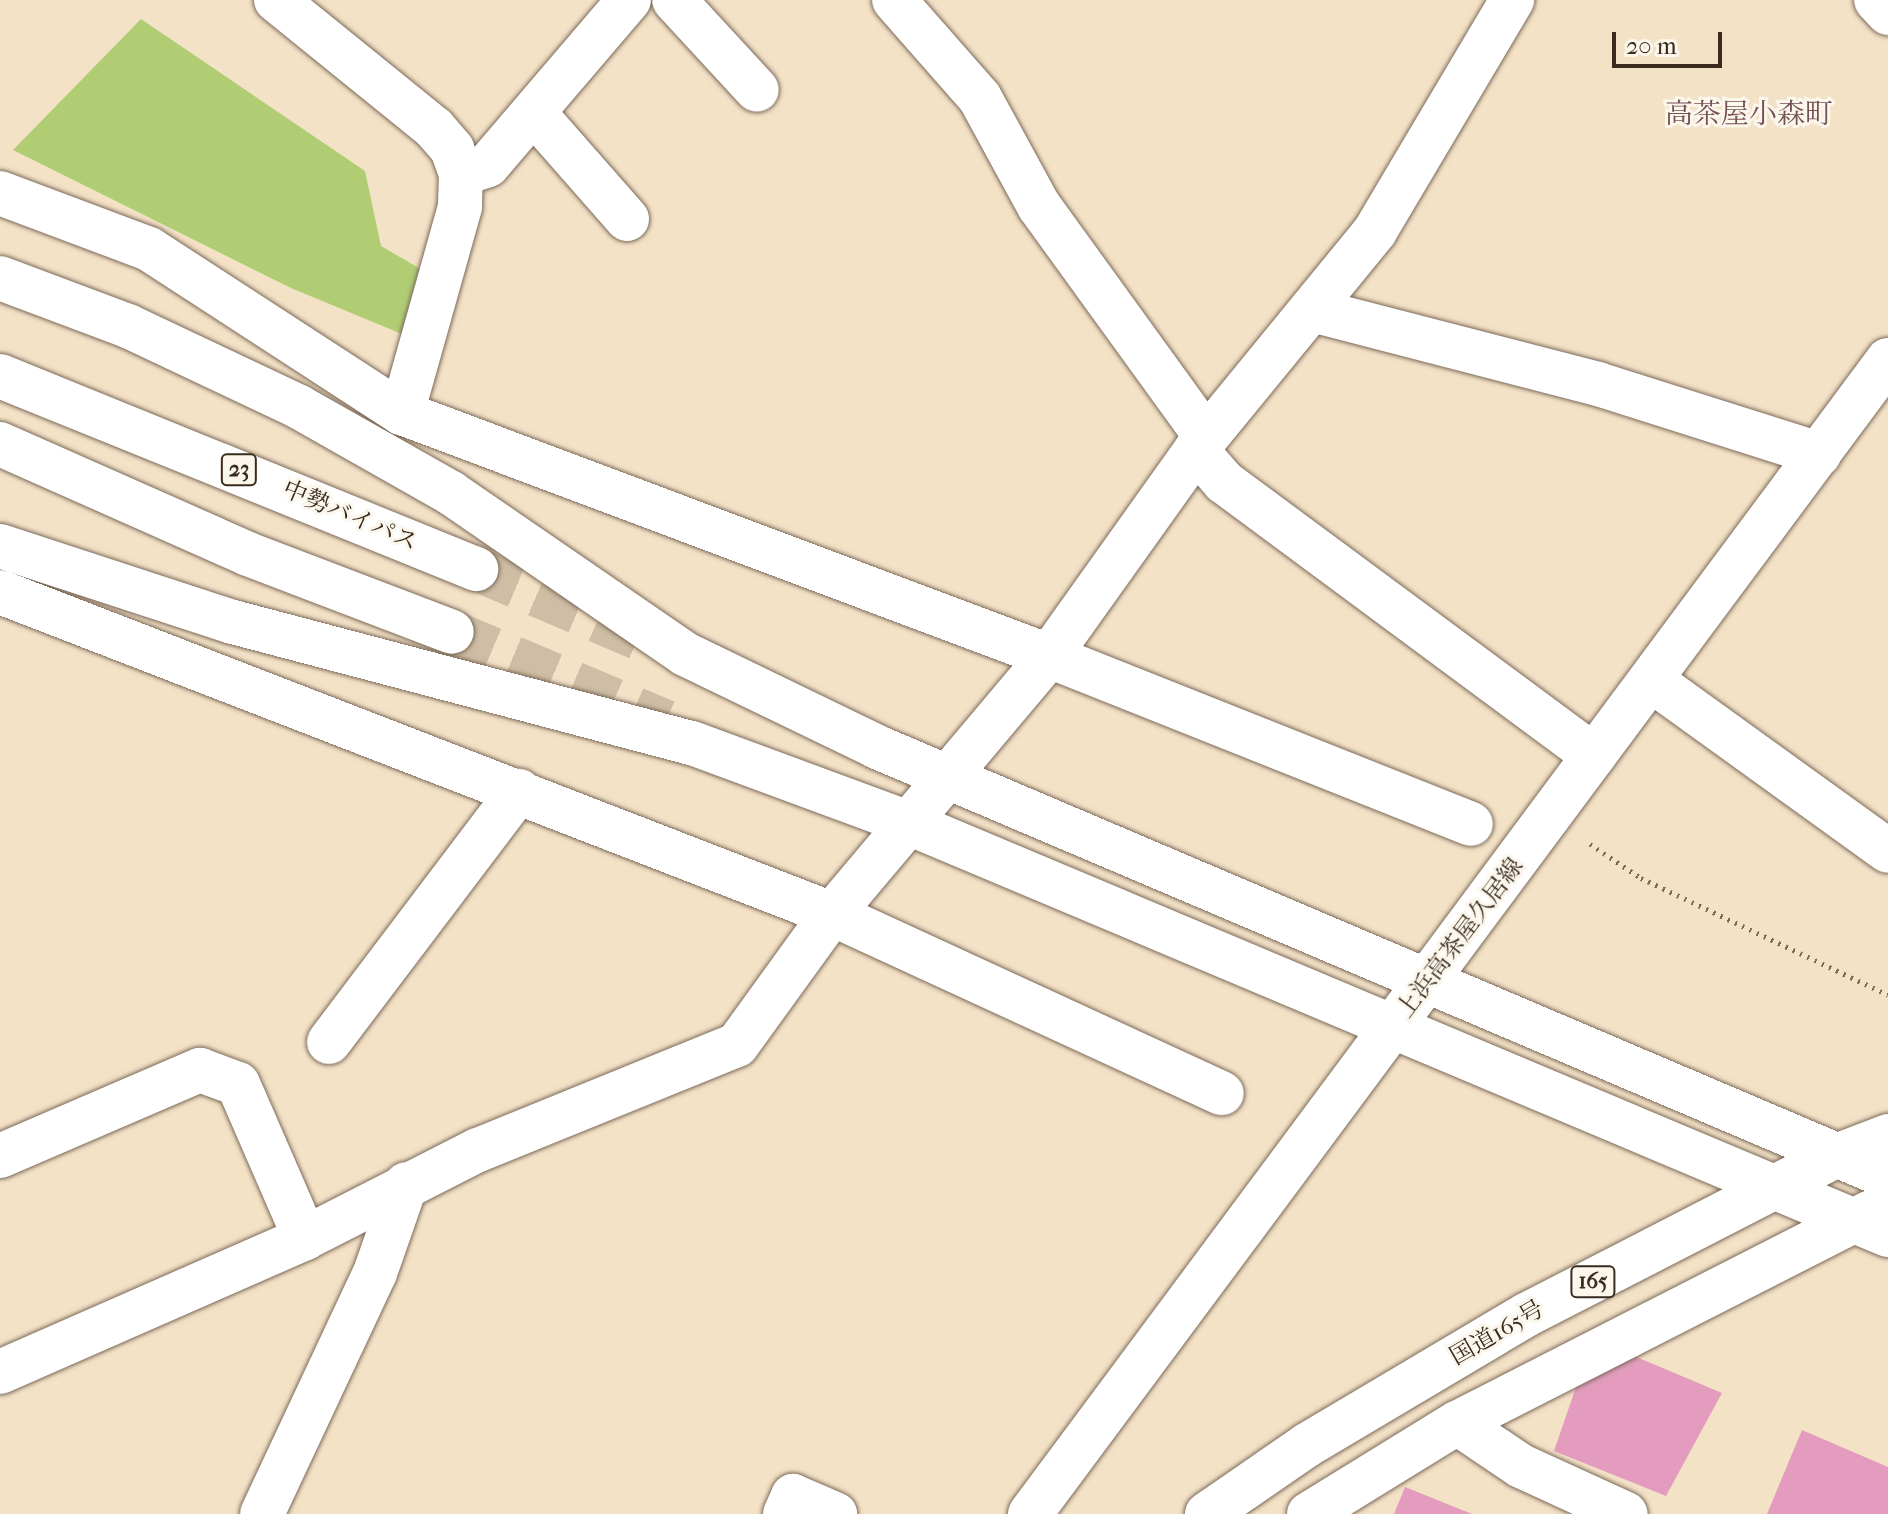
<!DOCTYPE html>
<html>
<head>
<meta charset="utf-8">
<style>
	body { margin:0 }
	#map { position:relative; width:1888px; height:1514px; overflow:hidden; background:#f4e2c7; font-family:"IM FELL French Canon","Noto Serif JP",serif }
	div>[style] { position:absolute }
	.green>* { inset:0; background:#b0cd74 }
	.building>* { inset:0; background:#e39cbe }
	.highway-tunnel>* { height:44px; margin-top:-22px; transform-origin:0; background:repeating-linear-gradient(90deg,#cfbda5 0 44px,transparent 0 66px) }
	.path>* { height:5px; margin-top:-2.5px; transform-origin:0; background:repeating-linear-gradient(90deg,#7c6a59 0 2px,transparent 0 8px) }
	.roads { filter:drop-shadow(0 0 2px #7c6a59) drop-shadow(0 0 2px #7c6a59) }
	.minor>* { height:44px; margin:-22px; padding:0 22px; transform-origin:22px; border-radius:22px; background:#fff }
	.major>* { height:44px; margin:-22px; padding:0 22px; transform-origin:22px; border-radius:22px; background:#fff }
	.highway>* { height:44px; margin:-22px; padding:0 22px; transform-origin:22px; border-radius:22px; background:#fff }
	span { translate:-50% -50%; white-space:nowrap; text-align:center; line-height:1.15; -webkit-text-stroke:6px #fbf7ec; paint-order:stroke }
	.shield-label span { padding:2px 6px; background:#fbf7ec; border:2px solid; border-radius:6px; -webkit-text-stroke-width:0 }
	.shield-label { font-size:22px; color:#3b2a1e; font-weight:700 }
	.street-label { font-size:24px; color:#3b2a1e }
	.quarter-label { font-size:28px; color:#765256 }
	.scale { position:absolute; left:1612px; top:32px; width:110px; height:36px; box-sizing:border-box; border:4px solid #3b2a1e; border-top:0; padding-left:10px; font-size:24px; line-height:28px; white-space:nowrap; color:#3b2a1e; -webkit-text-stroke:6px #fbf7ec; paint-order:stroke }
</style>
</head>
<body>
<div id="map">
	<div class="green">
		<i style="clip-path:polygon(141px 19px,365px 171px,381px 246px,424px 271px,414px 339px,291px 288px,13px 150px)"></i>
	</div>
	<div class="building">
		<i style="clip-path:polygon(1627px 1353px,1722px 1393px,1666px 1496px,1554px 1451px,1577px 1384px)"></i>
		<i style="clip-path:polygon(1802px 1430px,1888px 1467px,1888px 1514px,1767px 1514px)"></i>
		<i style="clip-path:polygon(1405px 1487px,1472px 1514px,1394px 1514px)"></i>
	</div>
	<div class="highway-tunnel">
		<i style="left:476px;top:569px;width:194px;rotate:23.1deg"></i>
		<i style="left:452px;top:632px;width:232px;rotate:22.8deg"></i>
	</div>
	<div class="path">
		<i style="left:1590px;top:844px;width:61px;rotate:33.7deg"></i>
		<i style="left:1641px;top:878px;width:273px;rotate:25.3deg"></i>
	</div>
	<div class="roads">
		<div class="minor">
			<i style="left:276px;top:0;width:203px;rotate:39deg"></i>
			<i style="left:434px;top:128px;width:28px;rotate:49deg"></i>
			<i style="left:452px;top:149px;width:27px;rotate:70deg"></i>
			<i style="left:461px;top:174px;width:33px;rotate:92deg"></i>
			<i style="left:460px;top:207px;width:214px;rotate:105.7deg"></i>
			<i style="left:674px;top:0;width:122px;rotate:47.3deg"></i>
			<i style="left:894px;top:0;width:130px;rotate:48.7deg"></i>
			<i style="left:980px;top:98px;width:123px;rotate:61.4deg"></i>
			<i style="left:1039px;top:206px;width:285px;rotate:54.1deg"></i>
			<i style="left:1876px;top:0;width:18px;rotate:47deg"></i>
			<i style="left:534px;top:113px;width:141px;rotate:48.7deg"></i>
			<i style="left:461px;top:174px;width:28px;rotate:-18deg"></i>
			<i style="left:488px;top:165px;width:217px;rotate:-49.5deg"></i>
			<i style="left:0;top:193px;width:159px;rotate:20.6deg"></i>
			<i style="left:149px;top:249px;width:302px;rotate:33deg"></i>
			<i style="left:402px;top:413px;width:691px;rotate:20.59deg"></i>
			<i style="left:1049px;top:656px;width:454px;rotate:21.7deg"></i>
			<i style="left:1312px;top:310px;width:295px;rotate:14.5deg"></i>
			<i style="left:1598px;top:384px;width:232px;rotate:17.6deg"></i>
			<i style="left:1196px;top:450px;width:43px;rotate:48.8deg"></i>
			<i style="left:1224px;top:482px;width:460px;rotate:36.5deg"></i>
			<i style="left:0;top:592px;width:892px;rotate:21.16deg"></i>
			<i style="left:832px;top:914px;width:429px;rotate:24.7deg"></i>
			<i style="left:1651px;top:680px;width:292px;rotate:35.8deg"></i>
			<i style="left:329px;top:1042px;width:315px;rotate:-52.9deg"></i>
			<i style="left:0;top:1156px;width:218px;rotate:-23.3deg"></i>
			<i style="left:200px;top:1070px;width:40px;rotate:20.2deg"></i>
			<i style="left:238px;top:1084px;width:168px;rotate:66.5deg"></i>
			<i style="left:0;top:1372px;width:333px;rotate:-23.7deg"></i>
			<i style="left:305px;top:1238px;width:194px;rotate:-27deg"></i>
			<i style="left:478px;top:1150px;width:279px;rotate:-22.1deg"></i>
			<i style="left:737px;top:1045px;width:162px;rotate:-54.1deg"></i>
			<i style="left:832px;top:914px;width:337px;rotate:-49.9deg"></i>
			<i style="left:1049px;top:656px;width:253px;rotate:-54.5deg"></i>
			<i style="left:1196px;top:450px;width:283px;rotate:-50.7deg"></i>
			<i style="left:1375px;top:231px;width:269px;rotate:-59.3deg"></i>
			<i style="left:1457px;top:1423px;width:77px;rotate:33.9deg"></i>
			<i style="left:1521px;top:1466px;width:115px;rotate:24.6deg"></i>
			<i style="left:262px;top:1514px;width:266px;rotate:-64.9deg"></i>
			<i style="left:375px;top:1273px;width:94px;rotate:-70.8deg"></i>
			<i style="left:785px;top:1514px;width:20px;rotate:-66deg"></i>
			<i style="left:793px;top:1496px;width:46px;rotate:23.2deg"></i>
		</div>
		<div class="major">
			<i style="left:1030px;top:1514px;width:1438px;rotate:-53.37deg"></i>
		</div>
		<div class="highway">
			<i style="left:0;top:278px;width:137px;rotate:20.6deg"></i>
			<i style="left:128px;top:326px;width:189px;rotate:25.3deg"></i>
			<i style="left:299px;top:407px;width:175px;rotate:29.5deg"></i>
			<i style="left:451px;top:493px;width:284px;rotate:34.5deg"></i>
			<i style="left:685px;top:654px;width:213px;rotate:25.8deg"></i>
			<i style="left:877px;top:747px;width:1099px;rotate:23.04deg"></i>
			<i style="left:0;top:376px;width:514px;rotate:22.07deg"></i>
			<i style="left:0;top:444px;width:271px;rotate:23.9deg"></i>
			<i style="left:248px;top:554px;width:218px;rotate:20.9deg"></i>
			<i style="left:0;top:546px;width:245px;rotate:18.1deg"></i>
			<i style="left:233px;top:622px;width:475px;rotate:14.8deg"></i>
			<i style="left:692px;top:743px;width:228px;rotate:20.3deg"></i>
			<i style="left:906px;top:822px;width:1065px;rotate:22.81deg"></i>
			<i style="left:1207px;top:1514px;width:121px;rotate:-34.6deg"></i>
			<i style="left:1307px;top:1445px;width:255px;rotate:-30.7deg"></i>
			<i style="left:1526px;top:1315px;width:348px;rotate:-27.2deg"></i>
			<i style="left:1836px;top:1156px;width:56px;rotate:-21deg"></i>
			<i style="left:1309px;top:1514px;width:174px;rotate:-31.6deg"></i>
			<i style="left:1457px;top:1423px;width:465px;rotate:-27deg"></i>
		</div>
	</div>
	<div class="shield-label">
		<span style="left:239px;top:470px">23</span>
		<span style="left:1593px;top:1282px">165</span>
	</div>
	<div class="street-label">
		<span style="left:350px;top:516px;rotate:23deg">中勢バイパス</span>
		<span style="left:1460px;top:938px;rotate:-53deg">上浜高茶屋久居線</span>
		<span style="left:1497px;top:1333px;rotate:-30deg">国道165号</span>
	</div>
	<div class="quarter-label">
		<span style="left:1749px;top:114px">高茶屋小森町</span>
	</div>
	<div class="scale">20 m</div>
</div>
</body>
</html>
